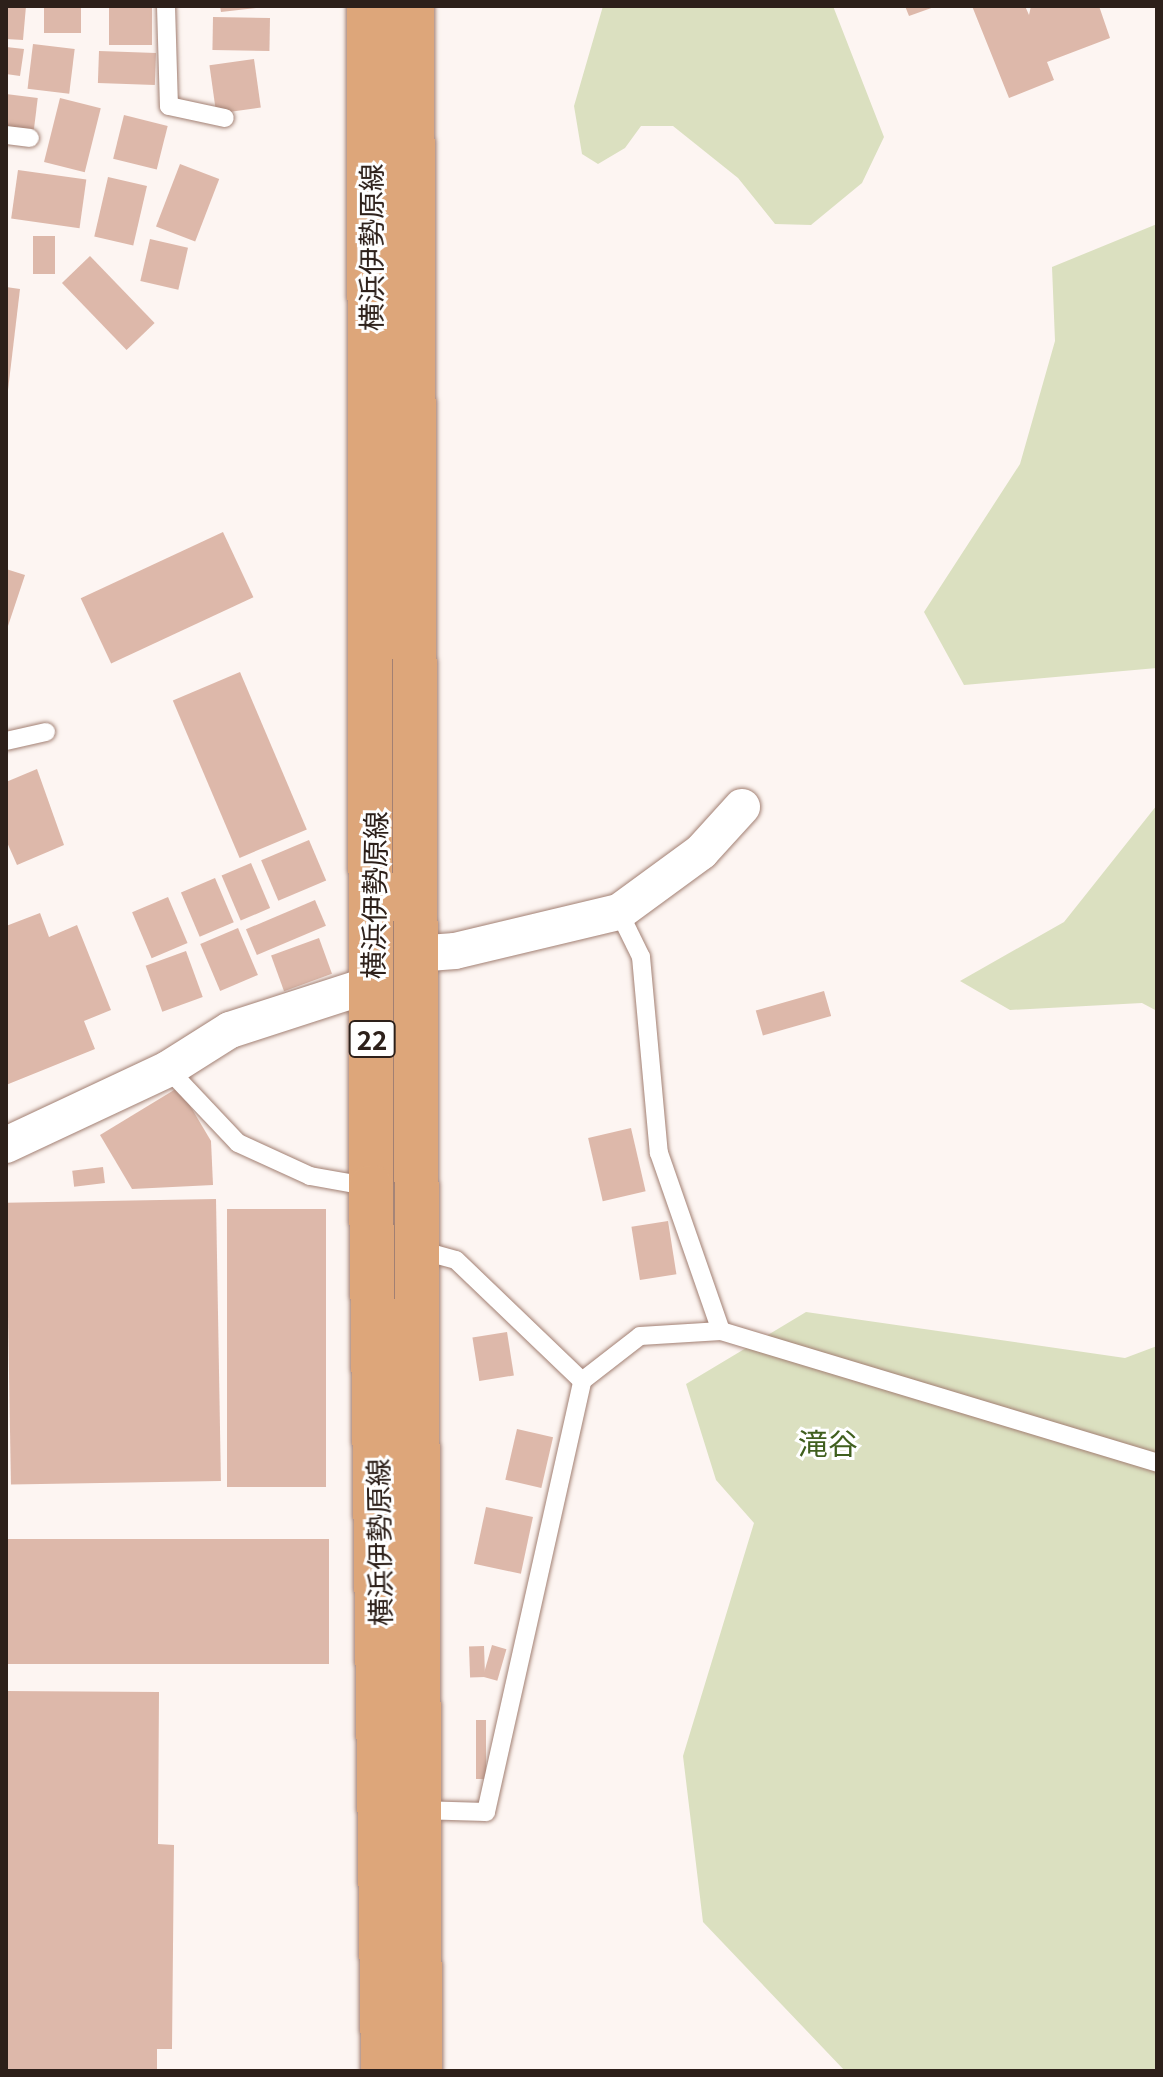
<!DOCTYPE html>
<html>
<head>
<meta charset="utf-8">
<style>
	body { margin:0 }
	#map { position:relative; width:1163px; height:2077px; overflow:hidden; background:#fdf5f2; font-family:Georgia,"Noto Sans JP",serif }
	div>[style] { position:absolute }
	.green>* { inset:0; background:#dbe0c0 }
	.building>* { inset:0; background:#ddb8aa; transform-origin:0 0 }
	.roads { filter:drop-shadow(0 0 2px #a28073) drop-shadow(0 0 2px #a28073) }
	.lane>* { height:18px; margin:-9px; padding:0 9px; transform-origin:9px; border-radius:9px; background:#fff }
	.street>* { height:36px; margin:-18px; padding:0 18px; transform-origin:18px; border-radius:18px; background:#fff }
	.primary>* { height:44px; margin:-22px; padding:0 22px; transform-origin:22px; border-radius:22px; background:#dda67a }
	span { translate:-50% -50%; white-space:nowrap; text-align:center; line-height:1.15; -webkit-text-stroke:6px #fff; paint-order:stroke }
	.shield-label span { padding:2px 6px; background:#fff; border:2px solid; border-radius:6px; -webkit-text-stroke-width:0 }
	.shield-label { font-size:26px; color:#2d201a; font-weight:700 }
	.street-label { font-size:28px; color:#2d201a }
	.neighbourhood-label { font-size:30px; color:#405f1e }
	.frame { position:absolute; inset:0; border:8px solid #2d201a; pointer-events:none }
</style>
</head>
<body>
<div id="map">
	<div class="green">
		<i style="clip-path:polygon(603px 6px,833px 6px,884px 137px,862px 183px,811px 225px,775px 224px,738px 178px,673px 126px,641px 126px,625px 148px,598px 164px,582px 154px,574px 106px)"></i>
		<i style="clip-path:polygon(1157px 224px,1157px 668px,964px 685px,924px 612px,1020px 464px,1055px 341px,1052px 267px)"></i>
		<i style="clip-path:polygon(1157px 805px,1157px 1011px,1142px 1003px,1010px 1010px,960px 981px,1064px 922px)"></i>
		<i style="clip-path:polygon(806px 1312px,1125px 1358px,1157px 1346px,1157px 2071px,845px 2071px,703px 1922px,683px 1756px,754px 1523px,716px 1480px,686px 1384px)"></i>
	</div>
	<div class="building">
		<i style="clip-path:polygon(6px 6px,26px 6px,23px 40px,6px 39px)"></i>
		<i style="left:44px;top:6px;width:37px;height:27px"></i>
		<i style="left:109px;top:6px;width:43px;height:39px"></i>
		<i style="clip-path:polygon(220px 6px,256px 6px,256px 8px,221px 12px)"></i>
		<i style="clip-path:polygon(905px 6px,937px 6px,909px 16px)"></i>
		<i style="clip-path:polygon(972px 6px,1025px 6px,1029px 15px,1031px 6px,1099px 6px,1110px 38px,1047px 62px,1054px 80px,1009px 98px)"></i>
		<i style="left:213px;top:17px;width:57px;height:33px;rotate:1deg"></i>
		<i style="left:33px;top:44px;width:42px;height:45px;rotate:7deg"></i>
		<i style="clip-path:polygon(6px 47px,24px 49px,20px 76px,6px 74px)"></i>
		<i style="left:99px;top:51px;width:57px;height:32px;rotate:2deg"></i>
		<i style="left:254px;top:59px;width:49px;height:45px;rotate:82deg"></i>
		<i style="left:6px;top:94px;width:32px;height:32px;rotate:7deg"></i>
		<i style="left:60px;top:98px;width:42px;height:66px;rotate:14deg"></i>
		<i style="left:124px;top:115px;width:45px;height:45px;rotate:14deg"></i>
		<i style="left:180px;top:164px;width:42px;height:67px;rotate:21deg"></i>
		<i style="left:18px;top:170px;width:69px;height:49px;rotate:8deg"></i>
		<i style="left:108px;top:177px;width:40px;height:61px;rotate:13deg"></i>
		<i style="left:33px;top:236px;width:22px;height:38px"></i>
		<i style="left:150px;top:239px;width:39px;height:43px;rotate:13deg"></i>
		<i style="left:90px;top:256px;width:93px;height:39px;rotate:46deg"></i>
		<i style="clip-path:polygon(6px 287px,20px 289px,8px 390px,6px 390px)"></i>
		<i style="left:223px;top:532px;width:72px;height:157px;rotate:65deg"></i>
		<i style="clip-path:polygon(6px 569px,25px 575px,7px 629px,6px 629px)"></i>
		<i style="left:240px;top:672px;width:171px;height:73px;rotate:67deg"></i>
		<i style="clip-path:polygon(37px 769px,64px 845px,17px 865px,6px 840px,6px 782px)"></i>
		<i style="left:309px;top:840px;width:44px;height:52px;rotate:67deg"></i>
		<i style="left:251px;top:863px;width:49px;height:32px;rotate:67deg"></i>
		<i style="left:215px;top:878px;width:48px;height:37px;rotate:67deg"></i>
		<i style="left:168px;top:897px;width:50px;height:39px;rotate:67deg"></i>
		<i style="left:315px;top:900px;width:28px;height:75px;rotate:67deg"></i>
		<i style="clip-path:polygon(40px 913px,49px 937px,77px 925px,111px 1010px,84px 1021px,95px 1049px,6px 1085px,6px 926px)"></i>
		<i style="left:238px;top:928px;width:51px;height:41px;rotate:67deg"></i>
		<i style="left:319px;top:938px;width:38px;height:51px;rotate:70deg"></i>
		<i style="left:186px;top:951px;width:49px;height:43px;rotate:70deg"></i>
		<i style="left:824px;top:991px;width:26px;height:71px;rotate:74deg"></i>
		<i style="clip-path:polygon(179px 1087px,211px 1141px,213px 1185px,132px 1189px,100px 1135px)"></i>
		<i style="left:631px;top:1128px;width:65px;height:44px;rotate:77deg"></i>
		<i style="left:103px;top:1167px;width:16px;height:31px;rotate:83deg"></i>
		<i style="left:216px;top:1199px;width:282px;height:210px;rotate:89deg"></i>
		<i style="left:227px;top:1209px;width:99px;height:278px"></i>
		<i style="left:668px;top:1221px;width:54px;height:37px;rotate:81deg"></i>
		<i style="left:507px;top:1332px;width:44px;height:35px;rotate:81deg"></i>
		<i style="left:517px;top:1429px;width:37px;height:52px;rotate:13deg"></i>
		<i style="left:486px;top:1507px;width:48px;height:58px;rotate:12deg"></i>
		<i style="left:6px;top:1539px;width:323px;height:125px"></i>
		<i style="left:492px;top:1645px;width:15px;height:33px;rotate:16deg"></i>
		<i style="left:484px;top:1646px;width:31px;height:15px;rotate:88deg"></i>
		<i style="clip-path:polygon(6px 1691px,159px 1692px,158px 1844px,174px 1845px,172px 2049px,157px 2049px,157px 2071px,6px 2071px)"></i>
		<i style="left:476px;top:1720px;width:10px;height:59px"></i>
	</div>
	<div class="roads">
		<div class="lane">
			<i style="left:166px;top:6px;width:100px;rotate:88.3deg"></i>
			<i style="left:169px;top:106px;width:57px;rotate:12.1deg"></i>
			<i style="left:6px;top:135px;width:24px;rotate:7deg"></i>
			<i style="left:6px;top:741px;width:41px;rotate:-12.7deg"></i>
			<i style="left:619px;top:912px;width:50px;rotate:63.9deg"></i>
			<i style="left:641px;top:957px;width:197px;rotate:84.8deg"></i>
			<i style="left:659px;top:1153px;width:188px;rotate:70.8deg"></i>
			<i style="left:168px;top:1069px;width:102px;rotate:46.6deg"></i>
			<i style="left:238px;top:1143px;width:79px;rotate:24.6deg"></i>
			<i style="left:310px;top:1176px;width:62px;rotate:10.2deg"></i>
			<i style="left:416px;top:1249px;width:41px;rotate:15.4deg"></i>
			<i style="left:456px;top:1260px;width:175px;rotate:43.8deg"></i>
			<i style="left:418px;top:1810px;width:68px;rotate:1.7deg"></i>
			<i style="left:486px;top:1812px;width:442px;rotate:-77.4deg"></i>
			<i style="left:582px;top:1381px;width:73px;rotate:-37.8deg"></i>
			<i style="left:640px;top:1336px;width:81px;rotate:-3.5deg"></i>
			<i style="left:721px;top:1331px;width:456px;rotate:16.8deg"></i>
		</div>
		<div class="street">
			<i style="left:415px;top:954px;width:40px;rotate:-4.3deg"></i>
			<i style="left:455px;top:951px;width:169px;rotate:-13.4deg"></i>
			<i style="left:619px;top:912px;width:102px;rotate:-36.2deg"></i>
			<i style="left:701px;top:852px;width:61px;rotate:-47.7deg"></i>
			<i style="left:6px;top:1145px;width:179px;rotate:-25.1deg"></i>
			<i style="left:168px;top:1069px;width:73px;rotate:-32.2deg"></i>
			<i style="left:230px;top:1030px;width:149px;rotate:-17.9deg"></i>
		</div>
		<div class="primary">
			<i style="left:369px;top:6px;width:1181px;rotate:89.9deg"></i>
			<i style="left:371px;top:1187px;width:884px;rotate:89.22deg"></i>
			<i style="left:412px;top:6px;width:2065px;rotate:89.78deg"></i>
		</div>
	</div>
	<div class="shield-label">
		<span style="left:372px;top:1039px">22</span>
	</div>
	<div class="street-label">
		<span style="left:370px;top:247px;rotate:-90deg">横浜伊勢原線</span>
		<span style="left:373px;top:895px;rotate:-89deg">横浜伊勢原線</span>
		<span style="left:378px;top:1542px;rotate:-91deg">横浜伊勢原線</span>
	</div>
	<div class="neighbourhood-label">
		<span style="left:828px;top:1442px">滝谷</span>
	</div>
	<div class="frame"></div>
</div>
</body>
</html>
